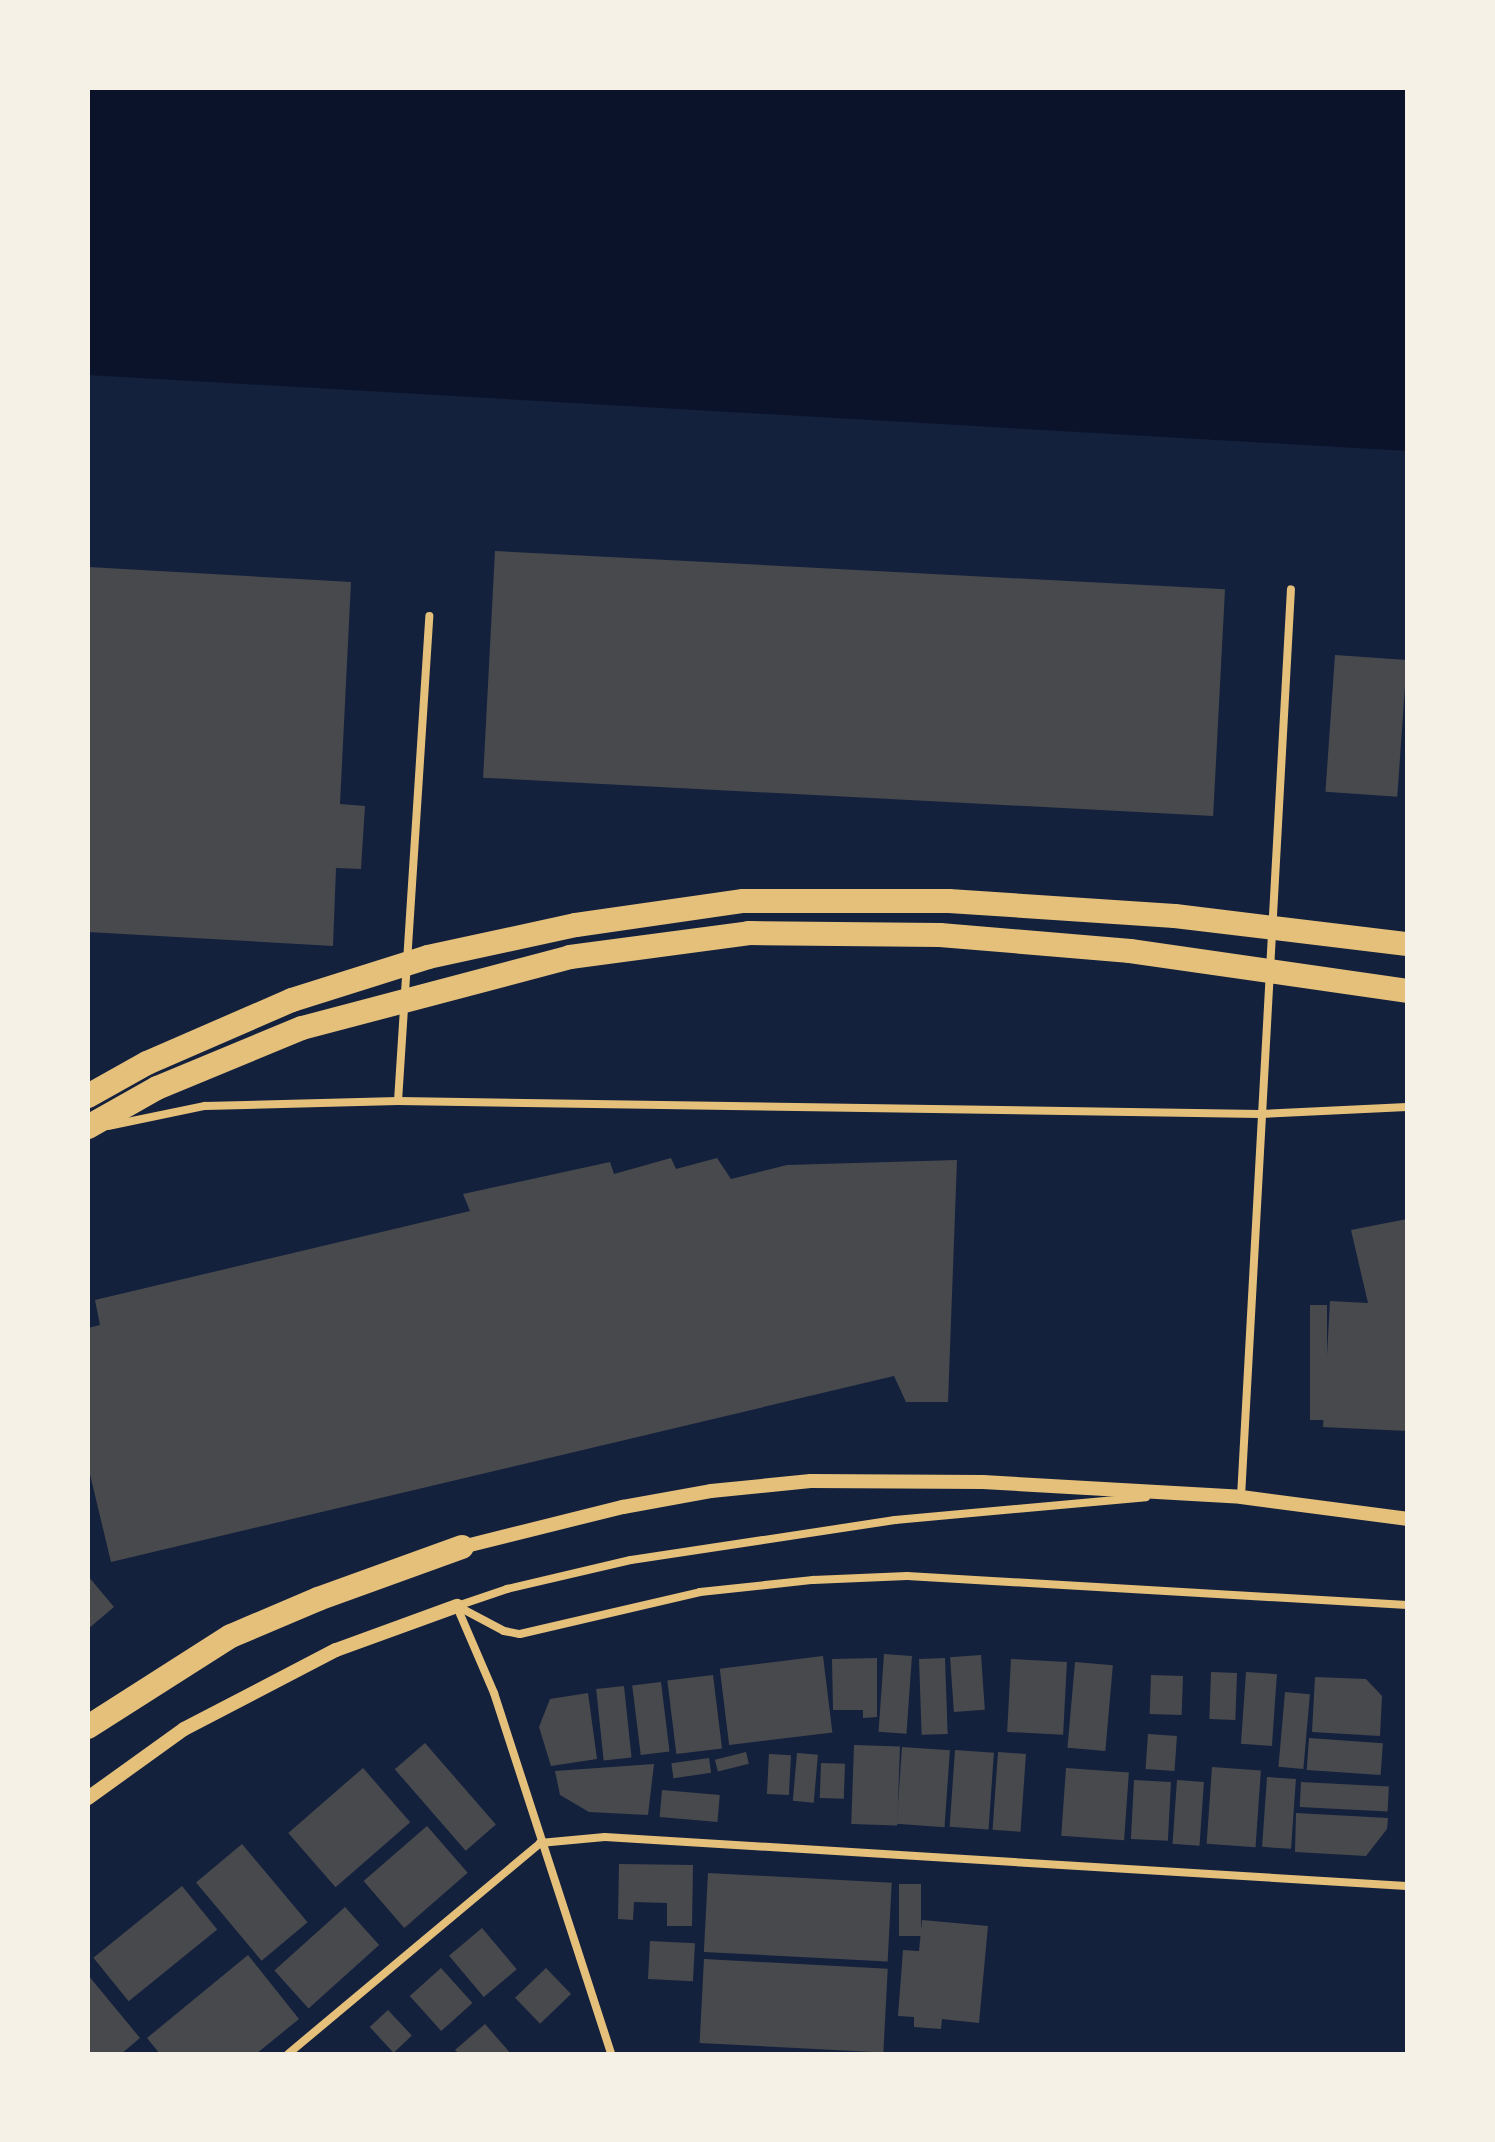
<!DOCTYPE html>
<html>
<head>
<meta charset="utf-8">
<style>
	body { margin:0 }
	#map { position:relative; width:1495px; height:2142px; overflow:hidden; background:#14213d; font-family:"Space Grotesk",sans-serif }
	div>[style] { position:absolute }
	.water>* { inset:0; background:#0b132b }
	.building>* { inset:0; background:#48494c; transform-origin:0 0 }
	.minor>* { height:8px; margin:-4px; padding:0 4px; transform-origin:4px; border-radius:4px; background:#e5c07b }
	.tertiary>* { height:14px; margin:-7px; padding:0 7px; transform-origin:7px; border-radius:7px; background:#e5c07b }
	.motorway>* { height:24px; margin:-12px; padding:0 12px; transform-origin:12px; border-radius:12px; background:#e5c07b }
	span { translate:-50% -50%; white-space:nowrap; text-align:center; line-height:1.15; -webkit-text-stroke:8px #f6f1e7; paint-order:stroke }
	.frame { position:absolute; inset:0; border:90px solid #f6f1e7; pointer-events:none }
</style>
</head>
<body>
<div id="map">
	<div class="water">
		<i style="clip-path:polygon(88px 88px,1407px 88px,1407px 451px,88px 375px)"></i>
	</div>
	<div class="building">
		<i style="left:495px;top:551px;width:731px;height:227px;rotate:3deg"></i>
		<i style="clip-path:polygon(88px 567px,351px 582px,340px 804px,365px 806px,361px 869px,336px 868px,333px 946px,88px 932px)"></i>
		<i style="left:1335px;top:655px;width:72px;height:137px;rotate:4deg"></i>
		<i style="clip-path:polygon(671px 1158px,676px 1169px,717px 1158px,731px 1179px,787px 1165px,957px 1160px,948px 1402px,906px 1402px,894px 1376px,111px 1562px,88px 1466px,88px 1328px,100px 1325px,95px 1300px,470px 1211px,463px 1194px,610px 1162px,614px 1174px)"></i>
		<i style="clip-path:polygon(1407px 1219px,1407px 1431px,1323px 1427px,1330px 1301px,1368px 1303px,1351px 1230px)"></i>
		<i style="left:1310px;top:1305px;width:17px;height:115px"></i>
		<i style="clip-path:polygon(88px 1576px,114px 1607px,88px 1629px)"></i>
		<i style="left:884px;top:1654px;width:28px;height:78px;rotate:4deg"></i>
		<i style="left:981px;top:1655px;width:55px;height:31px;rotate:86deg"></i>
		<i style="left:823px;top:1656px;width:77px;height:104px;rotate:83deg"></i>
		<i style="clip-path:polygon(877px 1658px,877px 1717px,863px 1718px,863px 1710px,833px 1710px,832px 1659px)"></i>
		<i style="left:945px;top:1658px;width:76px;height:26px;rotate:88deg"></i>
		<i style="left:1011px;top:1659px;width:56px;height:73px;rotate:3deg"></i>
		<i style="left:1075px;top:1662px;width:38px;height:86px;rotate:5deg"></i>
		<i style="left:1211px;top:1672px;width:26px;height:47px;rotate:2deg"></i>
		<i style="left:1246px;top:1672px;width:31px;height:72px;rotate:4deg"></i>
		<i style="left:713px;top:1675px;width:74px;height:46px;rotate:83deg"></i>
		<i style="left:1151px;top:1675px;width:32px;height:39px;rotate:2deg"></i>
		<i style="clip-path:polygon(1315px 1677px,1366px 1679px,1382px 1696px,1380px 1736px,1312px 1732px)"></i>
		<i style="left:661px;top:1682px;width:70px;height:29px;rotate:83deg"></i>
		<i style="left:624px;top:1686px;width:72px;height:28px;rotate:84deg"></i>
		<i style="left:1285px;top:1692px;width:25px;height:75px;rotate:5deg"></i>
		<i style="clip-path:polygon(588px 1693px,597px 1759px,551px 1766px,539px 1727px,550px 1699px)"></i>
		<i style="left:1148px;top:1734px;width:29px;height:35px;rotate:4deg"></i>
		<i style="left:1309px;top:1738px;width:74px;height:32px;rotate:4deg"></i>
		<i style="left:425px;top:1743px;width:108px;height:40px;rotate:49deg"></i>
		<i style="left:854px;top:1745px;width:46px;height:79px;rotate:2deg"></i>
		<i style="left:902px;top:1747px;width:48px;height:77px;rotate:4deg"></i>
		<i style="left:955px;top:1750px;width:39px;height:77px;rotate:4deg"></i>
		<i style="left:746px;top:1752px;width:12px;height:32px;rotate:76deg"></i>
		<i style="left:998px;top:1752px;width:28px;height:78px;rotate:4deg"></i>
		<i style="left:797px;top:1753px;width:21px;height:48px;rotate:5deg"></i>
		<i style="left:769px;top:1754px;width:22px;height:40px;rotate:3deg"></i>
		<i style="left:709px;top:1758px;width:15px;height:38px;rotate:82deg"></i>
		<i style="left:821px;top:1763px;width:24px;height:35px;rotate:2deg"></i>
		<i style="clip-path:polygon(654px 1764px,648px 1815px,589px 1812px,560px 1795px,555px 1771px)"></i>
		<i style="left:1212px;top:1767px;width:49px;height:77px;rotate:4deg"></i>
		<i style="left:363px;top:1768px;width:72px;height:99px;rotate:49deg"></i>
		<i style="left:1066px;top:1768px;width:63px;height:68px;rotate:4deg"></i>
		<i style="left:1267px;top:1777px;width:29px;height:70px;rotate:4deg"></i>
		<i style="left:1134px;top:1780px;width:37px;height:59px;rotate:3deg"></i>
		<i style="left:1177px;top:1780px;width:27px;height:64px;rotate:4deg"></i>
		<i style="left:1301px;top:1782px;width:88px;height:25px;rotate:3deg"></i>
		<i style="left:662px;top:1790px;width:58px;height:27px;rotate:5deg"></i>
		<i style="clip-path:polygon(1296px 1813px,1388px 1818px,1387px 1829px,1366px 1856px,1295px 1852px)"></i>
		<i style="left:427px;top:1826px;width:62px;height:84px;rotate:49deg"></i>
		<i style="left:242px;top:1844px;width:102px;height:60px;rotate:50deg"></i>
		<i style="clip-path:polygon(619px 1864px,693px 1865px,692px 1926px,667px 1926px,667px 1903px,634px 1902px,633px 1920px,618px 1919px)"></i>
		<i style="left:708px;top:1873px;width:184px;height:79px;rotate:3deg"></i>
		<i style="left:899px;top:1884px;width:22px;height:52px"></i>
		<i style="left:182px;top:1886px;width:56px;height:114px;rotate:51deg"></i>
		<i style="left:345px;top:1907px;width:51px;height:95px;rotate:48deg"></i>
		<i style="clip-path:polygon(922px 1920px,988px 1926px,979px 2023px,942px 2019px,941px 2029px,914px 2027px,914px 2017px,898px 2016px,903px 1950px,919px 1951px)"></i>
		<i style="left:482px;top:1928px;width:54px;height:43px;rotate:50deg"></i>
		<i style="left:650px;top:1941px;width:45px;height:38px;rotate:3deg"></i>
		<i style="clip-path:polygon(248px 1955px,299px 2019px,256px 2054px,160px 2054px,147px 2038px)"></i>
		<i style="left:704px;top:1959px;width:184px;height:84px;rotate:3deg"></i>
		<i style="left:441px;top:1968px;width:47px;height:42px;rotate:48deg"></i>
		<i style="left:546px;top:1968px;width:36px;height:43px;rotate:46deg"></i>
		<i style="clip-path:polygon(88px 1975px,140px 2038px,121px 2054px,88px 2054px)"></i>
		<i style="left:388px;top:2010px;width:35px;height:25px;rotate:47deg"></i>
		<i style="clip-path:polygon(485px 2024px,511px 2054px,459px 2054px,455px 2050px)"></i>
	</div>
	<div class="minor">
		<i style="left:398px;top:1101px;width:486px;rotate:-86.3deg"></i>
		<i style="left:108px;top:1126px;width:99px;rotate:-11.7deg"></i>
		<i style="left:205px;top:1106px;width:193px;rotate:-1.5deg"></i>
		<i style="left:398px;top:1101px;width:862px;rotate:0.86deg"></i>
		<i style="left:1260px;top:1114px;width:147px;rotate:-2.7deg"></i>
		<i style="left:1241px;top:1497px;width:909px;rotate:-86.85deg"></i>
		<i style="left:457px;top:1606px;width:53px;rotate:28deg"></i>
		<i style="left:504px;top:1631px;width:16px;rotate:11deg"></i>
		<i style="left:520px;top:1634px;width:185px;rotate:-13.1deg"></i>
		<i style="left:700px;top:1592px;width:114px;rotate:-6.1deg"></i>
		<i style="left:813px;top:1580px;width:94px;rotate:-2.4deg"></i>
		<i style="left:907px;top:1576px;width:501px;rotate:3.32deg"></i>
		<i style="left:457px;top:1606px;width:53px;rotate:-18.8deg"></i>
		<i style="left:507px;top:1589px;width:127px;rotate:-13.2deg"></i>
		<i style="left:631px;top:1560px;width:267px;rotate:-8.6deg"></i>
		<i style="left:895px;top:1520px;width:252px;rotate:-5.2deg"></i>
		<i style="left:457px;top:1607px;width:94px;rotate:66.7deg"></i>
		<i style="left:494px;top:1693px;width:379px;rotate:72deg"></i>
		<i style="left:288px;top:2054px;width:329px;rotate:-39.9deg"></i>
		<i style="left:540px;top:1843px;width:65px;rotate:-5.3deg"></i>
		<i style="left:605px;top:1837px;width:803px;rotate:3.5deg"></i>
	</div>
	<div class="tertiary">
		<i style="left:462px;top:1547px;width:166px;rotate:-14deg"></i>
		<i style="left:623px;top:1507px;width:89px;rotate:-10.3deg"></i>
		<i style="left:711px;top:1491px;width:100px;rotate:-5.7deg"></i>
		<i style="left:811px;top:1481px;width:172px;rotate:0.3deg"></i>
		<i style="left:983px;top:1482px;width:258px;rotate:3.3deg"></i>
		<i style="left:1241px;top:1497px;width:167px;rotate:7.5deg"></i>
		<i style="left:88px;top:1798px;width:118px;rotate:-35.7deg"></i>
		<i style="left:184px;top:1729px;width:171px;rotate:-27.5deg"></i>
		<i style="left:336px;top:1650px;width:129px;rotate:-20deg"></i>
	</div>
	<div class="motorway">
		<i style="left:88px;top:1096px;width:68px;rotate:-29.2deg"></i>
		<i style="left:147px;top:1063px;width:158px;rotate:-23.5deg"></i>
		<i style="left:292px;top:1000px;width:143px;rotate:-17.5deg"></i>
		<i style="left:428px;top:957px;width:151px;rotate:-12.2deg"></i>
		<i style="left:576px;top:925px;width:169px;rotate:-8.2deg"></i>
		<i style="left:743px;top:901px;width:206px"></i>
		<i style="left:949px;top:901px;width:226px;rotate:3.8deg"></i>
		<i style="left:1175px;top:916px;width:234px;rotate:6.9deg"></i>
		<i style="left:88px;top:1127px;width:79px;rotate:-29.5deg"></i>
		<i style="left:157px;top:1088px;width:157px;rotate:-22.5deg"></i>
		<i style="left:302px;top:1028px;width:277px;rotate:-14.8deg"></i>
		<i style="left:570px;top:957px;width:181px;rotate:-7.6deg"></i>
		<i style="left:749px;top:933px;width:191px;rotate:0.6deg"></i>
		<i style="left:940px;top:935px;width:191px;rotate:4.8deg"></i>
		<i style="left:1130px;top:951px;width:280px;rotate:8.2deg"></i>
		<i style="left:88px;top:1727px;width:169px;rotate:-32.5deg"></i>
		<i style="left:231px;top:1636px;width:95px;rotate:-23deg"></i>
		<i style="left:318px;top:1599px;width:153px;rotate:-19.9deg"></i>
	</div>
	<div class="frame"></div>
</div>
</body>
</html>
